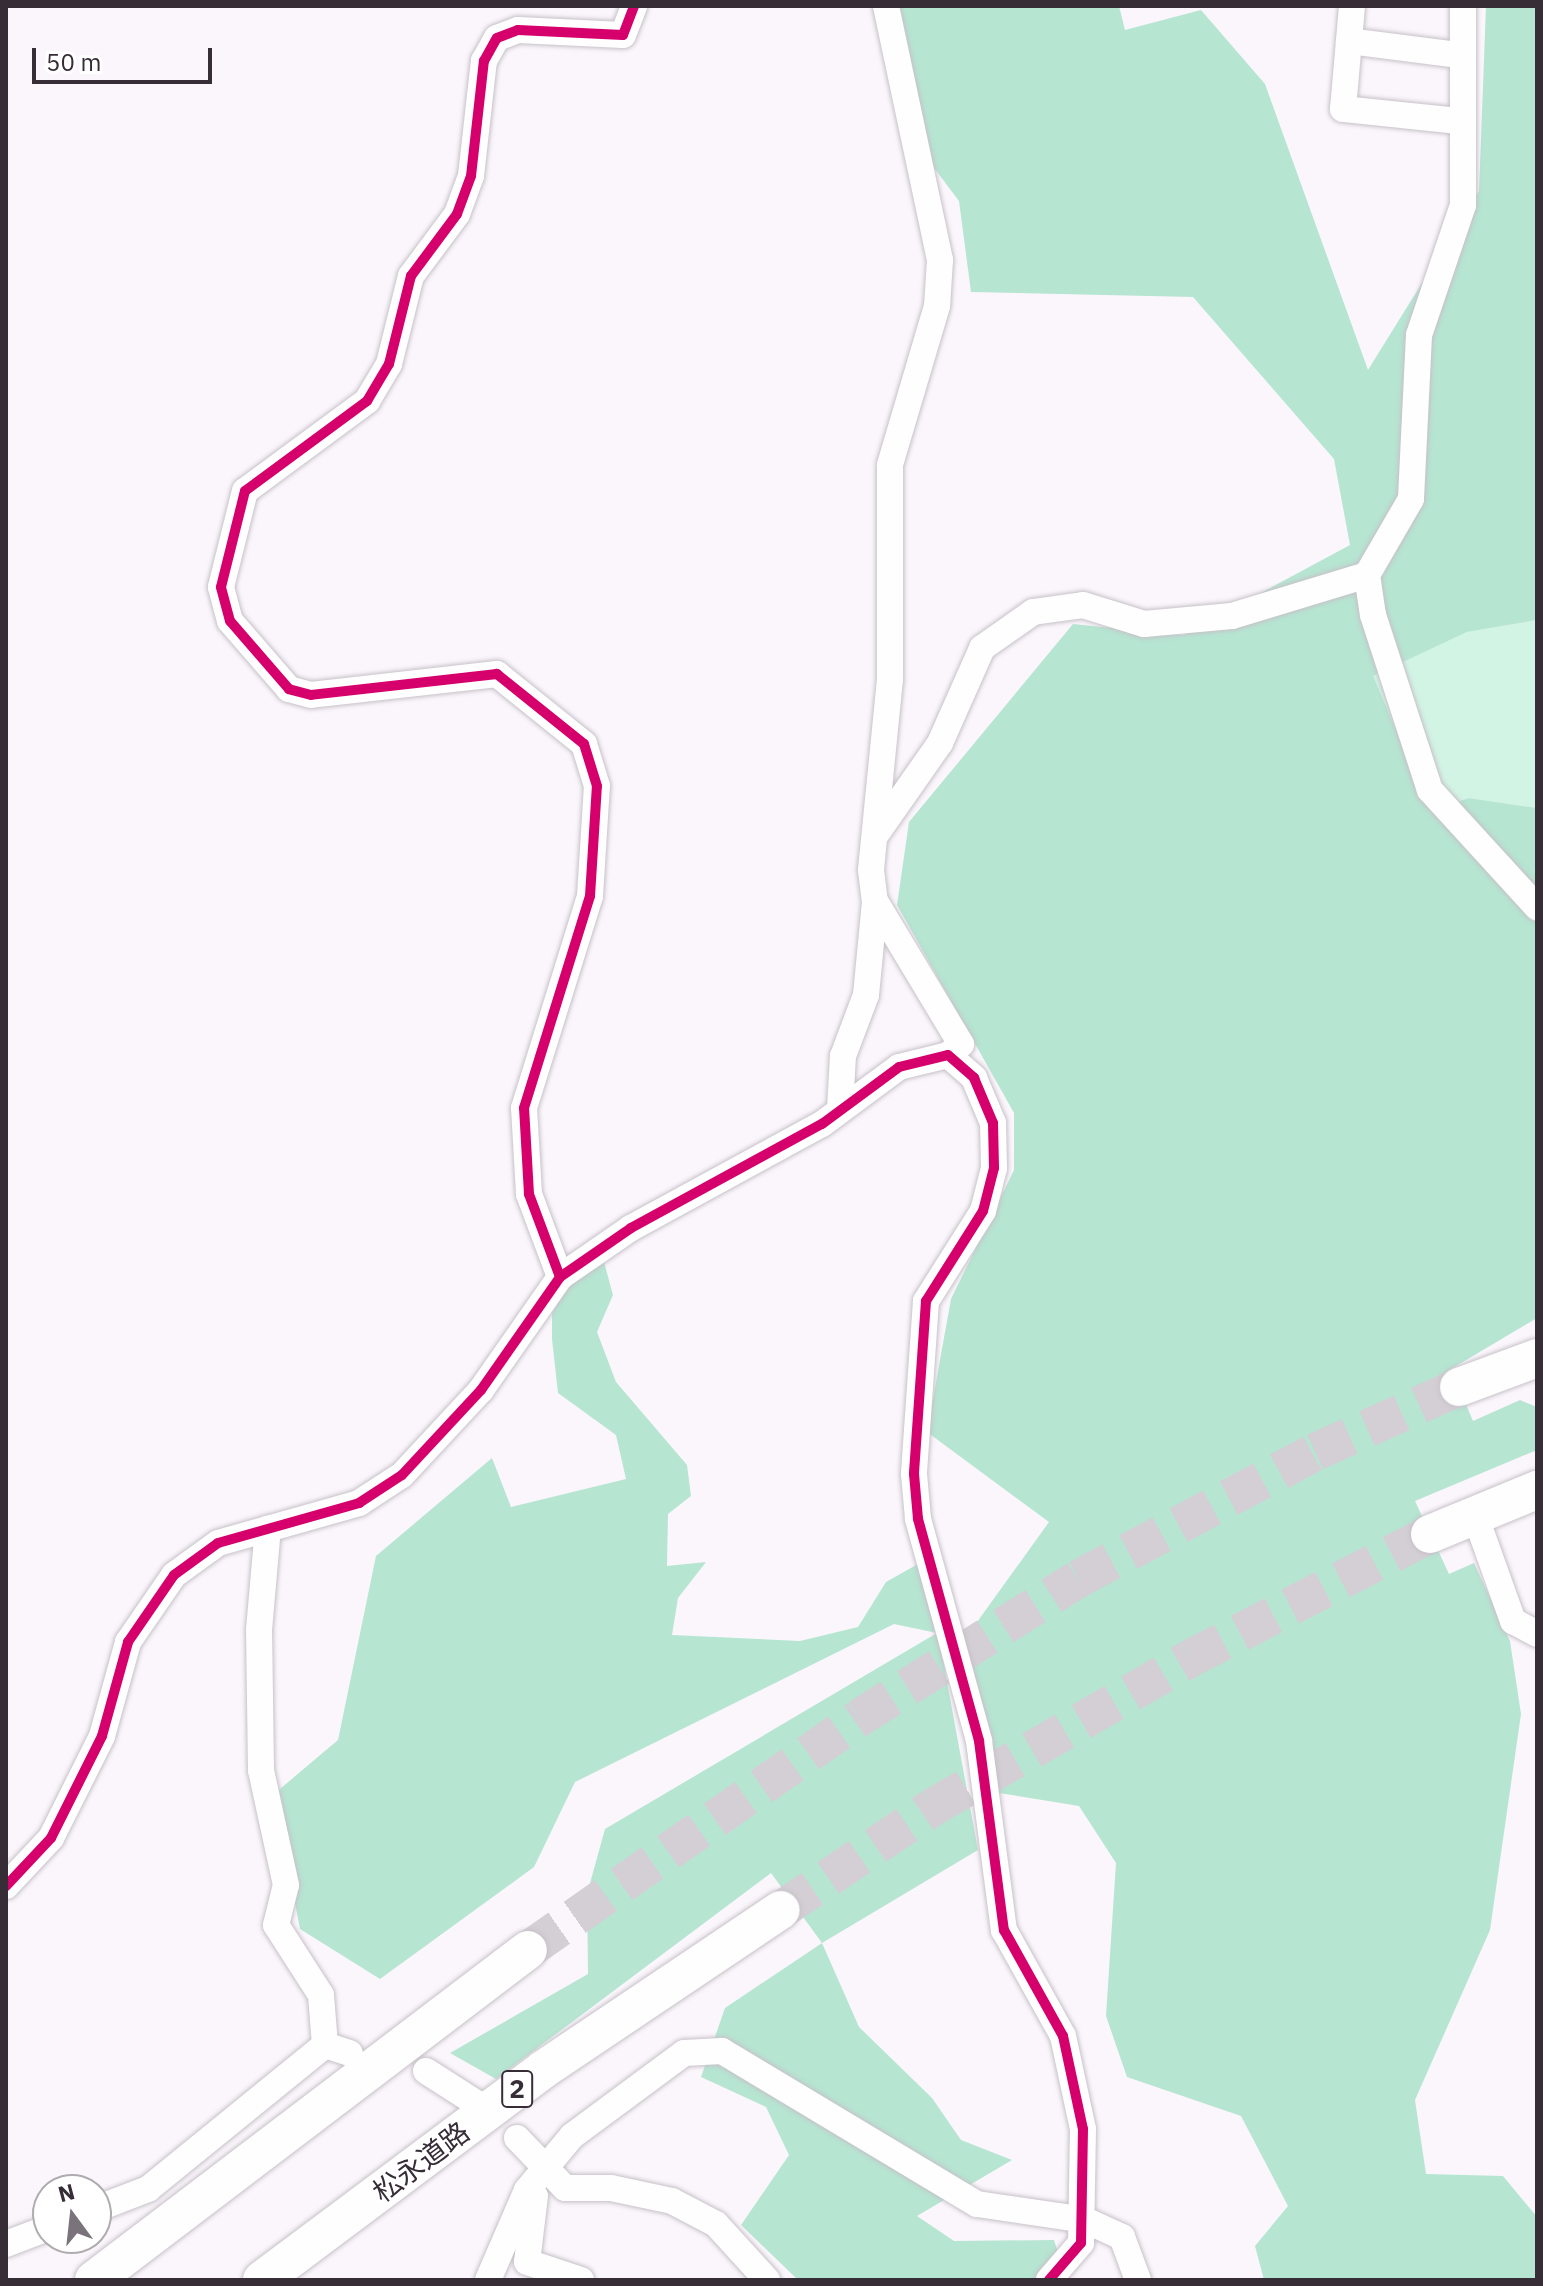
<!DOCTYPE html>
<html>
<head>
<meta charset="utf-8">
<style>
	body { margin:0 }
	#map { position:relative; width:1543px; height:2286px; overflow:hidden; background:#fbf6fc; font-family:"IBM Plex Sans","Noto Sans JP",sans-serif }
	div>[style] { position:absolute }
	.green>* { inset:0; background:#d2f4e5 }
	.forest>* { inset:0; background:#b6e5d2 }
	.highway-tunnel>* { height:38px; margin-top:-19px; transform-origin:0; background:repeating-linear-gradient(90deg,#d4ced5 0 38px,transparent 0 57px) }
	.roads { filter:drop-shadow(0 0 2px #c7c1c8) drop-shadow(0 0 2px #c7c1c8) }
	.minor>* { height:26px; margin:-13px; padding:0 13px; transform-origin:13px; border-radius:13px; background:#fefeff }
	.highway>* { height:38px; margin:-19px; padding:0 19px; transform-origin:19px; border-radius:19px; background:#fefeff }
	.cycleway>* { height:10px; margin:-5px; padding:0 5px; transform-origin:5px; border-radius:5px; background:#d6006c }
	span { translate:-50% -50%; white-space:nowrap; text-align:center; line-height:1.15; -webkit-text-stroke:7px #fff; paint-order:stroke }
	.shield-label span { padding:2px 6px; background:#fff; border:2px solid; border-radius:6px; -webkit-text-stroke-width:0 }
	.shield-label { font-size:26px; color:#362d37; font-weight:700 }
	.street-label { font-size:28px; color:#362d37 }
	.frame { position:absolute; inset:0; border:8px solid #362d37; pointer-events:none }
	.north { position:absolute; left:32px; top:2174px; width:80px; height:80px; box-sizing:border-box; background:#fff; border:2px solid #afabaf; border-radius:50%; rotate:345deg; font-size:22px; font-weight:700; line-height:32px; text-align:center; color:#362d37 }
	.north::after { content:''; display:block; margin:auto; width:28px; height:36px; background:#7b737c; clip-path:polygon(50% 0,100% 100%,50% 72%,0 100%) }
	.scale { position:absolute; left:32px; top:48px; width:180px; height:36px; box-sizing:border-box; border:4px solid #362d37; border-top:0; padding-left:10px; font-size:24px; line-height:28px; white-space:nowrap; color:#362d37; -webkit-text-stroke:6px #fff; paint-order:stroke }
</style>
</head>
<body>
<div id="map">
	<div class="green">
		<i style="clip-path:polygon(1537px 620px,1537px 808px,1469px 798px,1430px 810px,1372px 676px,1467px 632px)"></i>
	</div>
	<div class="forest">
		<i style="clip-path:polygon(883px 6px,1119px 6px,1125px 30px,1201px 10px,1265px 84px,1368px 370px,1479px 191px,1486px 6px,1537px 6px,1537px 620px,1467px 632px,1373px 676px,1430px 810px,1469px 798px,1537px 808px,1537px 1318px,1451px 1369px,1473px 1421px,1520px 1400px,1537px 1407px,1537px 1450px,1415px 1501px,1449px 1574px,1474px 1563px,1510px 1641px,1521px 1714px,1490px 1930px,1415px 2100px,1426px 2174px,1503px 2176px,1537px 2217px,1537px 2280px,1264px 2280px,1255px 2246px,1288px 2206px,1241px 2116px,1127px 2077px,1106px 2016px,1116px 1863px,1079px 1806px,999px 1793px,962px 1643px,1049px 1522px,927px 1432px,951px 1299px,1014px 1170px,1014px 1113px,897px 905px,909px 822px,1073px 624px,1183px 635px,1350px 545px,1334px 459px,1193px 297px,971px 292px,959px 201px,910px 136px)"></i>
		<i style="clip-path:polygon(604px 1262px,613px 1295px,597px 1332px,616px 1382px,687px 1465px,691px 1496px,668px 1514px,667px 1566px,706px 1562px,678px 1598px,672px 1635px,800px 1641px,858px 1627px,886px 1582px,918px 1564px,938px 1633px,978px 1850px,822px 1943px,859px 2027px,932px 2098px,961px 2140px,1012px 2160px,917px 2216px,954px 2241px,1054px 2240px,1067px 2280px,798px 2280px,741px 2225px,789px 2155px,766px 2107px,701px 2077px,725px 2008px,822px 1943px,771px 1873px,496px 2079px,450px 2053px,588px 1974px,587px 1894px,605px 1829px,937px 1633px,894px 1624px,575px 1782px,534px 1867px,380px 1979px,300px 1929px,274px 1794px,338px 1740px,376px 1556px,492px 1458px,511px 1507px,626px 1479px,616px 1435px,558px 1393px,552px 1339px,552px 1313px,570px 1282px)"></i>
	</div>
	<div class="highway-tunnel">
		<i style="left:781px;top:1910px;width:184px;rotate:-34.1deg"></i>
		<i style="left:933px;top:1807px;width:296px;rotate:-30deg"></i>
		<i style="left:1189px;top:1659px;width:271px;rotate:-27.4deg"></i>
		<i style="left:528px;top:1950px;width:404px;rotate:-35deg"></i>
		<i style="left:859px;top:1718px;width:259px;rotate:-32.4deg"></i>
		<i style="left:1078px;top:1579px;width:269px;rotate:-28.2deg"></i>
		<i style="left:1315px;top:1452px;width:158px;rotate:-24.3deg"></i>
	</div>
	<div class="roads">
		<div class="minor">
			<i style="left:886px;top:6px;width:260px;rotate:78deg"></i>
			<i style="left:940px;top:260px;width:46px;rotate:93.7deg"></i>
			<i style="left:937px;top:306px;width:166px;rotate:106.5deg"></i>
			<i style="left:890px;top:465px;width:214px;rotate:90deg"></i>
			<i style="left:890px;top:679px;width:192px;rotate:95.7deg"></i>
			<i style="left:871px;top:870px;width:31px;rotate:83deg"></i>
			<i style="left:875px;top:901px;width:167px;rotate:59deg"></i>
			<i style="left:961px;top:1044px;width:17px;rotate:140deg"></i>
			<i style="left:1352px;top:6px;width:103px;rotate:95deg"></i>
			<i style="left:1343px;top:109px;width:118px;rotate:5.9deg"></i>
			<i style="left:1463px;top:6px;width:199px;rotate:90deg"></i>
			<i style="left:1463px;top:205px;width:137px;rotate:108.7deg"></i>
			<i style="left:1419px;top:335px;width:164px;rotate:92.8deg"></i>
			<i style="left:1411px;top:499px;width:88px;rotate:120.1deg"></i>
			<i style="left:1367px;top:575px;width:40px;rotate:81.5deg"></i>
			<i style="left:1373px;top:615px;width:184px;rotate:72deg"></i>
			<i style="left:1430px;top:790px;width:159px;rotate:47.6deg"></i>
			<i style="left:1349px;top:41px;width:110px;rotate:7.3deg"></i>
			<i style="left:877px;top:833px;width:110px;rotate:-55deg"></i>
			<i style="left:940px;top:743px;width:104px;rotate:-66.1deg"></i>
			<i style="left:982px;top:648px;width:62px;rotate:-35.2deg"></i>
			<i style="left:1033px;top:612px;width:50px;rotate:-8deg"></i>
			<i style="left:1083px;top:605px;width:64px;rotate:17.3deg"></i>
			<i style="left:1144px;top:624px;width:88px;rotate:-5.2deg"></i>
			<i style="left:1232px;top:616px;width:141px;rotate:-16.9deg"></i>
			<i style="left:840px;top:1109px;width:53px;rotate:-86.8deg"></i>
			<i style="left:843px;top:1056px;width:65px;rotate:-69.3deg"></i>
			<i style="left:866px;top:995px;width:94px;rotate:-84.5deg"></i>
			<i style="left:560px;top:1277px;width:89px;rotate:-110.5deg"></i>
			<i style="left:529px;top:1194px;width:86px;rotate:-93.3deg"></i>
			<i style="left:524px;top:1108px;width:222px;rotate:-72.7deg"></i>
			<i style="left:590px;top:896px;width:110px;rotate:-86.4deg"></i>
			<i style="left:597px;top:786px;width:44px;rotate:-107.2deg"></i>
			<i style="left:584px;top:744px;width:112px;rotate:-141.2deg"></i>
			<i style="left:497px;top:674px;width:187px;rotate:173.6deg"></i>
			<i style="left:311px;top:695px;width:23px;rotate:-165deg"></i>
			<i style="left:289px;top:689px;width:90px;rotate:-130.9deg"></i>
			<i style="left:230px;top:621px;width:35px;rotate:-105deg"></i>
			<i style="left:221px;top:587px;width:99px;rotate:-76deg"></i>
			<i style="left:245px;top:491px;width:152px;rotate:-36.4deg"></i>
			<i style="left:367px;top:401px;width:43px;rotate:-59.3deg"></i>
			<i style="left:389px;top:364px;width:91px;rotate:-76deg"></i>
			<i style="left:411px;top:276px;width:77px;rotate:-53.4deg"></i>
			<i style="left:457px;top:214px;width:40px;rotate:-69.8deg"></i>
			<i style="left:471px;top:176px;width:116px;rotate:-83.6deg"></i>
			<i style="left:484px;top:61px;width:26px;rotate:-61deg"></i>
			<i style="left:497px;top:38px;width:22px;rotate:-21deg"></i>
			<i style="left:518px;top:30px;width:105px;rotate:2.7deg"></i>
			<i style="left:623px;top:35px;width:31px;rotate:-69deg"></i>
			<i style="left:1475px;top:1515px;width:113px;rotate:70.3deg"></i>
			<i style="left:1513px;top:1621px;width:27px;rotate:28deg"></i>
			<i style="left:6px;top:1886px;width:66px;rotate:-46.8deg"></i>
			<i style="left:51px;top:1838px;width:114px;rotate:-63.4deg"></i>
			<i style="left:102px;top:1736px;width:98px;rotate:-74.5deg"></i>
			<i style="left:128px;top:1642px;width:81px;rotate:-55.5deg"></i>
			<i style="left:174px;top:1575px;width:54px;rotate:-36deg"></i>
			<i style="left:218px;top:1543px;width:147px;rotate:-15.8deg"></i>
			<i style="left:359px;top:1503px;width:51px;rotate:-33.1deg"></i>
			<i style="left:402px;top:1475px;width:116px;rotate:-47.1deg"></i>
			<i style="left:481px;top:1390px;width:138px;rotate:-55deg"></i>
			<i style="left:560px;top:1277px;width:86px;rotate:-34.6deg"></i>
			<i style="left:631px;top:1228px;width:217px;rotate:-28.6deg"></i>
			<i style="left:822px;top:1124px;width:96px;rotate:-36.5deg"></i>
			<i style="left:899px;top:1067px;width:50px;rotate:-13.8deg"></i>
			<i style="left:948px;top:1055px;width:35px;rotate:41deg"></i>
			<i style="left:974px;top:1078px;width:49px;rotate:67.1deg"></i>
			<i style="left:993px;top:1123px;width:45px;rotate:88.7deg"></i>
			<i style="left:994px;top:1168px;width:44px;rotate:104.3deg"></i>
			<i style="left:983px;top:1211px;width:107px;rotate:122.3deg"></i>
			<i style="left:926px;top:1301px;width:173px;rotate:94deg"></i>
			<i style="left:914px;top:1474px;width:45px;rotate:84.9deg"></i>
			<i style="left:918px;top:1519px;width:230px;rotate:74.6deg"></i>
			<i style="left:979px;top:1741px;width:191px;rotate:82.5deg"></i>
			<i style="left:1004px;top:1930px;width:121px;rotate:60.9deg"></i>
			<i style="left:1063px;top:2036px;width:95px;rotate:77.9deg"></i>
			<i style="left:1083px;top:2129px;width:114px;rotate:91deg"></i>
			<i style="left:1081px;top:2243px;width:49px;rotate:130.9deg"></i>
			<i style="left:325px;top:2045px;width:26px;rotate:18deg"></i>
			<i style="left:426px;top:2071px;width:59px;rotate:32.6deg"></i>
			<i style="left:517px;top:2138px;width:69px;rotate:46.2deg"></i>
			<i style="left:565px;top:2188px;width:46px"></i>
			<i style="left:611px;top:2188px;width:62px;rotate:12deg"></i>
			<i style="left:672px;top:2201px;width:50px;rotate:27.6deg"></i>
			<i style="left:716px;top:2224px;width:76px;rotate:47.7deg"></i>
			<i style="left:535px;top:2196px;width:66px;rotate:96.9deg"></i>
			<i style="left:527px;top:2262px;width:57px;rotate:18.4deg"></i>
			<i style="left:96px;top:2209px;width:56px;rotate:-21deg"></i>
			<i style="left:148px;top:2189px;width:228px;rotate:-39.1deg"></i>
			<i style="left:325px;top:2045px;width:50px;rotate:-94.6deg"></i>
			<i style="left:321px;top:1995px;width:83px;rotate:-122.7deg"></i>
			<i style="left:276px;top:1925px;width:41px;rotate:-76deg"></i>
			<i style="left:286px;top:1885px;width:118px;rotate:-102.3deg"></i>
			<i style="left:261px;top:1770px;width:140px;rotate:-90.8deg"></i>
			<i style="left:259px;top:1630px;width:102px;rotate:-85deg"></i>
			<i style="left:6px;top:2244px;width:45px;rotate:-20.9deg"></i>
			<i style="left:488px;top:2280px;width:98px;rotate:-66.6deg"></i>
			<i style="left:527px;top:2190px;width:70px;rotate:-50.2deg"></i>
			<i style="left:572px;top:2136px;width:139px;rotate:-36.5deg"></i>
			<i style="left:684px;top:2053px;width:38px;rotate:-3deg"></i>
			<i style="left:722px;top:2051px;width:297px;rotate:31deg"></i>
			<i style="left:977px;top:2204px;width:109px;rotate:8.4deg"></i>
			<i style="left:1085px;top:2220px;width:41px;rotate:24.7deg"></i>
			<i style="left:1122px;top:2237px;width:46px;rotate:69.6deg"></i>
		</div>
		<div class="highway">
			<i style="left:1459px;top:1387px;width:83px;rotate:-20.4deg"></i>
			<i style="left:1430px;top:1534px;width:116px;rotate:-22.4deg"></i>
			<i style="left:94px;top:2280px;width:545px;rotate:-37.25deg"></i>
			<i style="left:262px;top:2280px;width:352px;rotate:-36.8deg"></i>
			<i style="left:544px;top:2069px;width:285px;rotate:-33.9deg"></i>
		</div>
	</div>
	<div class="cycleway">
		<i style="left:560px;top:1277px;width:89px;rotate:-110.5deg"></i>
		<i style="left:529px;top:1194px;width:86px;rotate:-93.3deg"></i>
		<i style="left:524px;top:1108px;width:222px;rotate:-72.7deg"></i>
		<i style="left:590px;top:896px;width:110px;rotate:-86.4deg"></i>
		<i style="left:597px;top:786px;width:44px;rotate:-107.2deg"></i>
		<i style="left:584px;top:744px;width:112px;rotate:-141.2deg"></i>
		<i style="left:497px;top:674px;width:187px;rotate:173.6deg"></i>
		<i style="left:311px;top:695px;width:23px;rotate:-165deg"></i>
		<i style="left:289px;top:689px;width:90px;rotate:-130.9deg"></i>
		<i style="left:230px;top:621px;width:35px;rotate:-105deg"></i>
		<i style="left:221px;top:587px;width:99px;rotate:-76deg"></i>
		<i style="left:245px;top:491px;width:152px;rotate:-36.4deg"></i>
		<i style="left:367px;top:401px;width:43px;rotate:-59.3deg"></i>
		<i style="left:389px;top:364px;width:91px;rotate:-76deg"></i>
		<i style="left:411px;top:276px;width:77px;rotate:-53.4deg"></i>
		<i style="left:457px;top:214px;width:40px;rotate:-69.8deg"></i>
		<i style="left:471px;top:176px;width:116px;rotate:-83.6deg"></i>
		<i style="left:484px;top:61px;width:26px;rotate:-61deg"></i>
		<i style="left:497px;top:38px;width:22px;rotate:-21deg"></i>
		<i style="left:518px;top:30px;width:105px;rotate:2.7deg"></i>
		<i style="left:623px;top:35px;width:31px;rotate:-69deg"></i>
		<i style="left:6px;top:1886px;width:66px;rotate:-46.8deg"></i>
		<i style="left:51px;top:1838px;width:114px;rotate:-63.4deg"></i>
		<i style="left:102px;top:1736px;width:98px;rotate:-74.5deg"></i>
		<i style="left:128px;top:1642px;width:81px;rotate:-55.5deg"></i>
		<i style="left:174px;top:1575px;width:54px;rotate:-36deg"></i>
		<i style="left:218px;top:1543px;width:147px;rotate:-15.8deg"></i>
		<i style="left:359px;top:1503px;width:51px;rotate:-33.1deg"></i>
		<i style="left:402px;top:1475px;width:116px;rotate:-47.1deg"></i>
		<i style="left:481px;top:1390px;width:138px;rotate:-55deg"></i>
		<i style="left:560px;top:1277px;width:86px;rotate:-34.6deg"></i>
		<i style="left:631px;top:1228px;width:217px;rotate:-28.6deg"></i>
		<i style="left:822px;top:1124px;width:96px;rotate:-36.5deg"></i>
		<i style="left:899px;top:1067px;width:50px;rotate:-13.8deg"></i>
		<i style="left:948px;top:1055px;width:35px;rotate:41deg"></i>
		<i style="left:974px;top:1078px;width:49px;rotate:67.1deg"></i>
		<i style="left:993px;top:1123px;width:45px;rotate:88.7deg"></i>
		<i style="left:994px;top:1168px;width:44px;rotate:104.3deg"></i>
		<i style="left:983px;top:1211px;width:107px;rotate:122.3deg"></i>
		<i style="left:926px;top:1301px;width:173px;rotate:94deg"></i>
		<i style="left:914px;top:1474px;width:45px;rotate:84.9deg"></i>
		<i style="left:918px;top:1519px;width:230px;rotate:74.6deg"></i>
		<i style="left:979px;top:1741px;width:191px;rotate:82.5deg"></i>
		<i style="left:1004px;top:1930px;width:121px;rotate:60.9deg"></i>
		<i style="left:1063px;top:2036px;width:95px;rotate:77.9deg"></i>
		<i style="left:1083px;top:2129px;width:114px;rotate:91deg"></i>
		<i style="left:1081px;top:2243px;width:49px;rotate:130.9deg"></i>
	</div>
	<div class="shield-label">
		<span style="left:517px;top:2089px">2</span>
	</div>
	<div class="street-label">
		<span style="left:421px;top:2162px;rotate:-37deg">松永道路</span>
	</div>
	<div class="frame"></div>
	<div class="north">N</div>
	<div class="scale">50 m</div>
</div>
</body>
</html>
